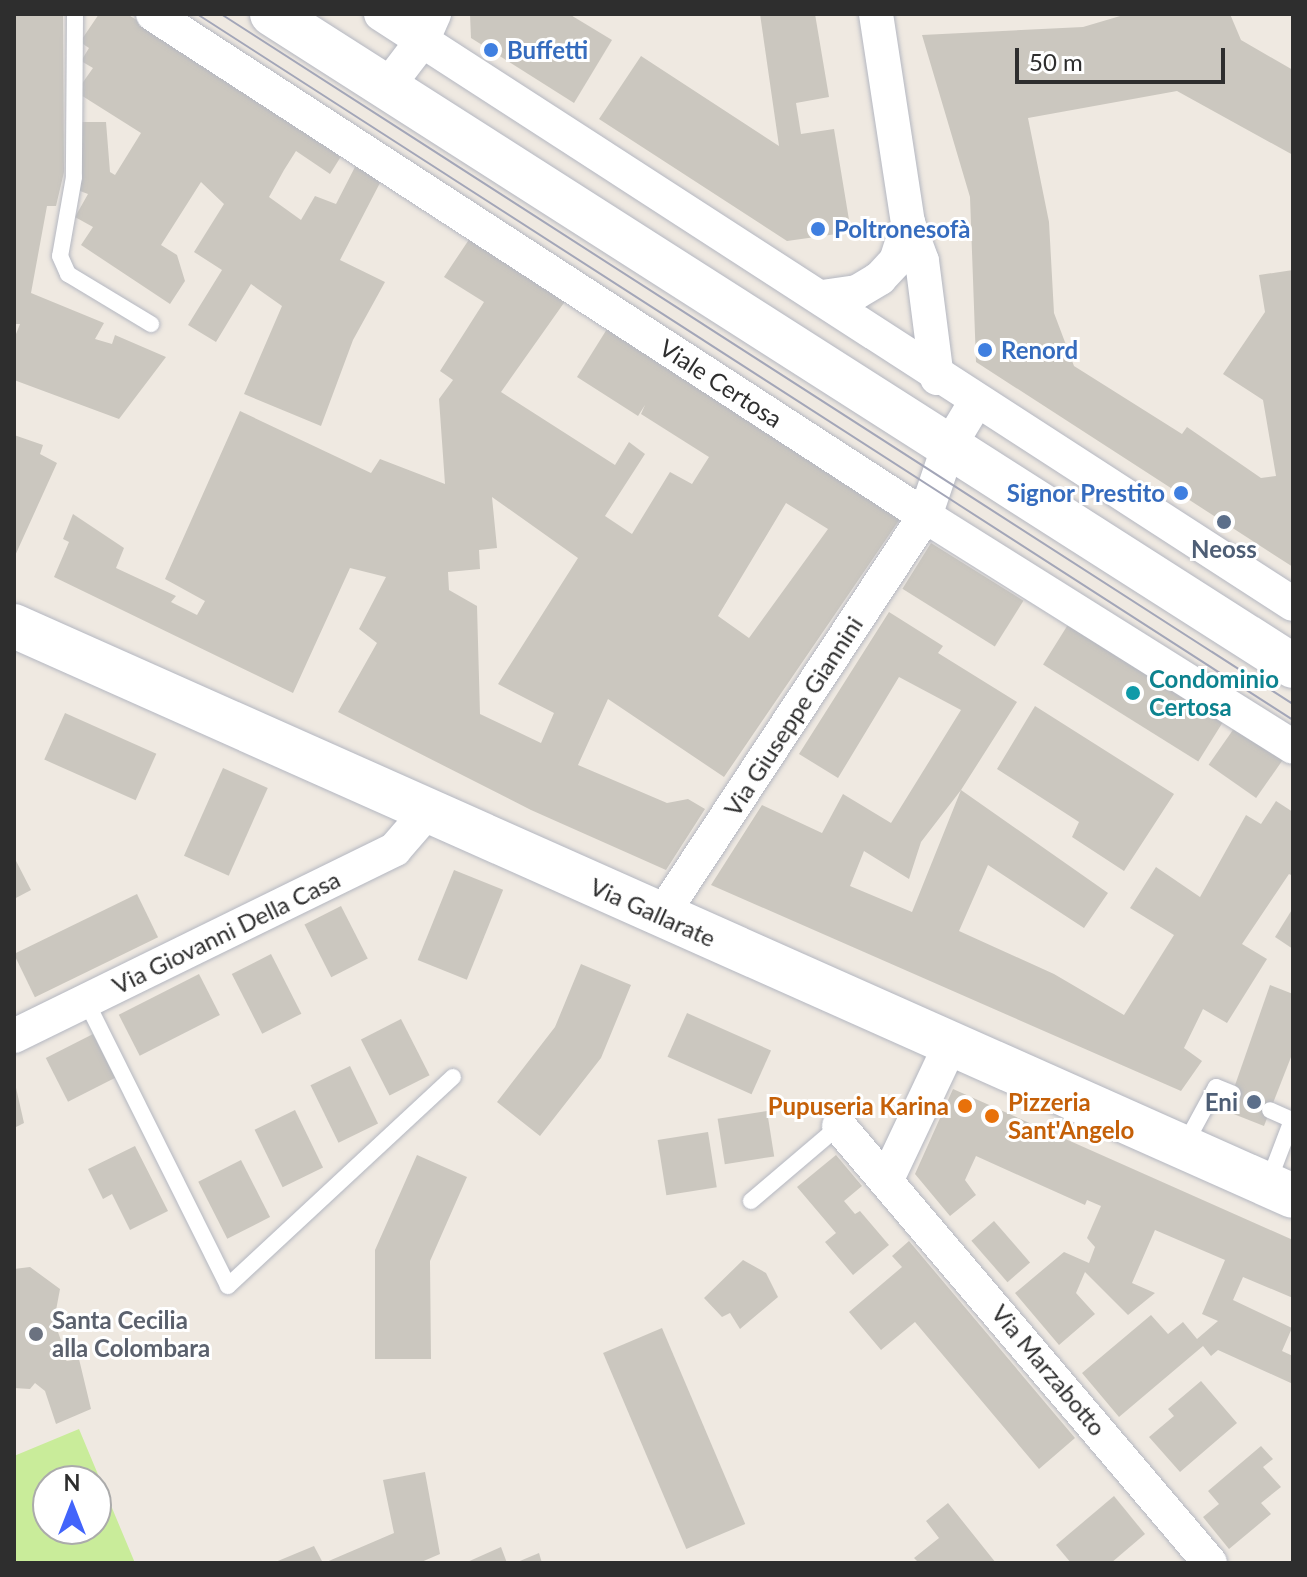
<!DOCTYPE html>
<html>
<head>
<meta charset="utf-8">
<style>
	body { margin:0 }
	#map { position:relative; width:1307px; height:1577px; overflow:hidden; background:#efe9e1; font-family:Lato,sans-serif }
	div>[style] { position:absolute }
	.pitch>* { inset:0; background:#c9ec9a }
	.building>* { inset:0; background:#cbc7bf; transform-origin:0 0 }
	.roads { filter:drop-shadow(0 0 2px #b4b7c1) drop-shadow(0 0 2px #b4b7c1) }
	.lane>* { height:16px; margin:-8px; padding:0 8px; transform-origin:8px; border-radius:8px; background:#fff }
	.street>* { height:34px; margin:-17px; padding:0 17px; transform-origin:17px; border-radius:17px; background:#fff }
	.secondary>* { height:44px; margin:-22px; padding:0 22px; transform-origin:22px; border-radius:22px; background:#fff }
	.tram>* { height:2px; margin:-1px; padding:0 1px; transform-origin:1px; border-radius:1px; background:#a3a6b8 }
	.dots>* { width:22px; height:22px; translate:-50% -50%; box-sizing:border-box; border:4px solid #fff; border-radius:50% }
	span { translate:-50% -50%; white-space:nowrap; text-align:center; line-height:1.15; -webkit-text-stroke:6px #fff; paint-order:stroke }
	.shop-label { font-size:24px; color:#366cbe; font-weight:700 }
	.left { translate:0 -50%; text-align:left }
	.right { translate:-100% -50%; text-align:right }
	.street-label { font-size:24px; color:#2e2e2e }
	.service-label { font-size:24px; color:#4e5e75; font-weight:700 }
	.culture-label { font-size:24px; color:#0d838f; font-weight:700 }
	.food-label { font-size:24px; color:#c56008; font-weight:700 }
	.worship-label { font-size:24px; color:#5b616d; font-weight:700 }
	.frame { position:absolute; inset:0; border:16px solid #2e2e2e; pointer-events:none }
	.north { position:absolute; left:32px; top:1465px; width:80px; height:80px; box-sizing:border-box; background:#fff; border:2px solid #ababab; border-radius:50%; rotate:0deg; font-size:22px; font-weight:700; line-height:32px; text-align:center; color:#2e2e2e }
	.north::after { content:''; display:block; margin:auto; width:28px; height:36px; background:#4264fb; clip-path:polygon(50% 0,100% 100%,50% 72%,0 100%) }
	.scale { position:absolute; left:1015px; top:48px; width:210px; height:36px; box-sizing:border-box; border:4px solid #2e2e2e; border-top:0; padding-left:10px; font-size:24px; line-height:28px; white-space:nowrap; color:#2e2e2e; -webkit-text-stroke:6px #fff; paint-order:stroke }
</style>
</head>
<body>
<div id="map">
	<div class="pitch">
		<i style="clip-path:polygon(evenodd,79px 1429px,135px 1563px,14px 1563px,14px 1456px,79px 1429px,48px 1481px,96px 1481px,96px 1529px,48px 1529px,48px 1481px)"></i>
	</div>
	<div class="building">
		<i style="clip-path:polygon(14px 14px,63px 14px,64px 172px,56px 206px,47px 206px,31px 293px,104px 323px,95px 339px,112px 344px,115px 335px,166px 357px,119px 419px,14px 380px,14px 339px,20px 324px,14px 324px)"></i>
		<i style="clip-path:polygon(99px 14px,127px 14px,345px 150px,330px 174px,296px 151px,284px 170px,269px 197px,301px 220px,315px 196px,336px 204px,356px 165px,381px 181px,340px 260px,385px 282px,353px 340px,321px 426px,244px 394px,282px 306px,251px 284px,216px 342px,188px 325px,222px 270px,194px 252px,224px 204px,201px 182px,161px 245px,177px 255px,185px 281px,170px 304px,81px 245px,93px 227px,75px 217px,88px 194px,80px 191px,77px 122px,106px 122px,110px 172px,115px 175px,141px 133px,76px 92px,93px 68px,81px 61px,89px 48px,80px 42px)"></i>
		<i style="clip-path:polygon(470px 14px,569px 14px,612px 40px,574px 103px,471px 38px)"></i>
		<i style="clip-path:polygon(760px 14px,815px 14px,829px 97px,796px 103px,801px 134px,834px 129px,851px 232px,787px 241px,599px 119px,641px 56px,779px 146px)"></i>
		<i style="clip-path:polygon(1127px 14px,1230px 14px,1241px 40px,1293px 70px,1293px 155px,1177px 91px,1028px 118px,1049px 222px,1054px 313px,1074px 366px,1182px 434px,1187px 427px,1261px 478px,1276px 476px,1263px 400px,1223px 374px,1265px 312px,1259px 275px,1293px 270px,1293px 567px,976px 362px,970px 197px,922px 35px,1083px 27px)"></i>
		<i style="clip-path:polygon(evenodd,470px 238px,566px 300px,501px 392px,615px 465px,629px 442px,645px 454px,605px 516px,632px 534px,670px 472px,692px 484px,709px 457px,641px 414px,645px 405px,638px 416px,577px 377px,607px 329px,902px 516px,724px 777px,608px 699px,578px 765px,667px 803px,688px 799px,705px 809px,666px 870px,531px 810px,338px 712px,377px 643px,359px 629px,386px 577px,350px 568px,293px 693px,54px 577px,69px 542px,63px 539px,73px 514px,124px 548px,116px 568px,176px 596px,171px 602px,197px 615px,205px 601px,165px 579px,240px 411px,371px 473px,380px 459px,445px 484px,439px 399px,453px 380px,440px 371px,484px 302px,444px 277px,470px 238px,492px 497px,578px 558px,498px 684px,554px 713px,541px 743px,480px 714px,477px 606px,449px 590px,448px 572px,480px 569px,479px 550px,497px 548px,492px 497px,470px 238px,786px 503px,828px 529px,749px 638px,718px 616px,786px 503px)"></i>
		<i style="clip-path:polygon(14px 435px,43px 445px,40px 454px,57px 463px,14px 558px)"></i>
		<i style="left:931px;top:543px;width:109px;height:54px;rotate:32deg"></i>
		<i style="clip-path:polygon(evenodd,889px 612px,943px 646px,938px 653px,1017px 702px,961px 790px,1108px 893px,1084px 928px,988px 865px,959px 931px,1054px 974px,1124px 1015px,1174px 935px,1130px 908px,1156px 867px,1200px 897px,1246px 815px,1261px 824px,1276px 801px,1293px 812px,1293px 876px,1289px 874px,1242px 944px,1267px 959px,1227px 1023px,1203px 1009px,1184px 1048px,1202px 1061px,1181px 1091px,711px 885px,762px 805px,822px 833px,843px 794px,891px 823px,961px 710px,899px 677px,838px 778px,799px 754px,889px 612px,961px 790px,912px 912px,850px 886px,864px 851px,909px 879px,921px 842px,961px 790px)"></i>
		<i style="left:1069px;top:623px;width:183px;height:49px;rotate:32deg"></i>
		<i style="clip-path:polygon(1035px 706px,1174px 794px,1124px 871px,1072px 837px,1079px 822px,997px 769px)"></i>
		<i style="left:65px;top:713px;width:100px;height:51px;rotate:24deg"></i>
		<i style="left:1235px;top:727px;width:58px;height:46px;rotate:35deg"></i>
		<i style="left:223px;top:768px;width:49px;height:96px;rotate:24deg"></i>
		<i style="clip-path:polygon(14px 857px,31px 890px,14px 899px)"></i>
		<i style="left:454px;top:870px;width:53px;height:97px;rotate:22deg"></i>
		<i style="left:137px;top:894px;width:48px;height:137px;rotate:64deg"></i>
		<i style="left:341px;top:906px;width:59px;height:41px;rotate:63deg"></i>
		<i style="clip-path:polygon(1293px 908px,1293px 949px,1275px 937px)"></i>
		<i style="left:271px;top:954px;width:67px;height:44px;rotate:63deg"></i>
		<i style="clip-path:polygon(581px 964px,631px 985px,601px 1058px,540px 1136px,497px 1102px,555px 1027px)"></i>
		<i style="left:199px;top:974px;width:46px;height:90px;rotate:63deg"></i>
		<i style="clip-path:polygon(1270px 985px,1293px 994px,1293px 1052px,1264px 1126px,1226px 1111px)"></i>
		<i style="left:687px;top:1013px;width:92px;height:48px;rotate:24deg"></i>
		<i style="left:401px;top:1019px;width:63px;height:45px;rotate:63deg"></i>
		<i style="left:93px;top:1034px;width:49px;height:53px;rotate:63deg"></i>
		<i style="left:350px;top:1066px;width:64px;height:44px;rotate:64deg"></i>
		<i style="clip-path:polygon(14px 1079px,24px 1123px,14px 1128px)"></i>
		<i style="clip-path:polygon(953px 1089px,1293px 1240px,1293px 1298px,1243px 1277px,1233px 1300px,1292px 1328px,1282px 1351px,1293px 1356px,1293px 1384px,1218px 1350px,1211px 1356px,1203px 1346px,1119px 1417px,1082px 1373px,1151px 1315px,1168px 1334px,1183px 1322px,1197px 1339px,1218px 1321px,1202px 1314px,1225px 1260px,1155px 1230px,1132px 1283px,1155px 1293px,1128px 1315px,1085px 1272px,1076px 1293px,1095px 1314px,1059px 1345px,1015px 1293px,1064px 1252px,1089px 1263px,1095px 1247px,1087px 1238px,1101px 1206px,1087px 1200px,1085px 1205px,976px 1156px,965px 1180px,976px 1195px,950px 1216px,915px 1174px)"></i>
		<i style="left:295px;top:1110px;width:64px;height:45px;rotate:64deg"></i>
		<i style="left:767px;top:1111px;width:46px;height:50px;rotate:81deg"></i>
		<i style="left:708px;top:1132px;width:56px;height:51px;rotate:81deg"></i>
		<i style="clip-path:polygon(135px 1146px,168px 1211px,130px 1230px,112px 1194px,103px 1199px,88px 1169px)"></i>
		<i style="clip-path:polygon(417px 1155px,467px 1177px,430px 1261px,431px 1359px,375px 1359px,375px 1250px)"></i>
		<i style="clip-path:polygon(836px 1155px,862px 1186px,844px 1201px,855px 1214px,860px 1211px,889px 1245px,853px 1275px,825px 1242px,836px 1233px,797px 1187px)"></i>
		<i style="left:241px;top:1160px;width:64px;height:48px;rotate:63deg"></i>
		<i style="left:994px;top:1221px;width:55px;height:30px;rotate:49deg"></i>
		<i style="clip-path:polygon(909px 1241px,1075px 1438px,1039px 1469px,915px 1322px,881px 1350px,849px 1312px,902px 1267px,892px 1256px)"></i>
		<i style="clip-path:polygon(743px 1260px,766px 1273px,778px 1297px,740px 1329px,730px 1313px,722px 1317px,704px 1298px)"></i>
		<i style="clip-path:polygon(30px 1267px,60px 1289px,54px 1321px,63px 1346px,58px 1354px,67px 1361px,79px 1359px,91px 1409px,56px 1424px,45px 1391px,35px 1383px,30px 1389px,14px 1388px,14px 1269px)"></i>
		<i style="left:662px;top:1328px;width:213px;height:64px;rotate:67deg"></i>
		<i style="clip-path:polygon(1201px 1381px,1237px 1423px,1180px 1472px,1149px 1437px,1174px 1416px,1168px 1409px)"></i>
		<i style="clip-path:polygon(1261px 1446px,1273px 1459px,1263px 1467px,1281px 1487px,1261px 1503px,1271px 1514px,1229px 1549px,1203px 1517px,1219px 1504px,1208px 1491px)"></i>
		<i style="clip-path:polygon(425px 1472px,440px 1554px,419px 1563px,324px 1563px,394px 1533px,383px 1480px)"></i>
		<i style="clip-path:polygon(1114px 1496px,1145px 1534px,1111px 1563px,1071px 1563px,1056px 1545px)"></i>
		<i style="clip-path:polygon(948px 1503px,996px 1563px,919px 1563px,914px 1558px,939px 1538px,926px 1521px)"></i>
		<i style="clip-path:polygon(314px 1546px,323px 1563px,273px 1563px)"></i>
		<i style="clip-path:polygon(501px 1547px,507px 1563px,465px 1563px)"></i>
		<i style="clip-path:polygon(539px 1553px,542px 1563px,515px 1563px)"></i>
	</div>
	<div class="roads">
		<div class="lane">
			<i style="left:75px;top:14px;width:163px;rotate:90.4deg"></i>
			<i style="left:74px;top:177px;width:80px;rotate:100deg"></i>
			<i style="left:60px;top:256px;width:20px;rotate:66deg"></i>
			<i style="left:68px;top:274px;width:97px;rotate:31.1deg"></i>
			<i style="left:86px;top:1001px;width:318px;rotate:63.5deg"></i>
			<i style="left:228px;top:1286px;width:307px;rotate:-42.9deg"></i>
			<i style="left:1184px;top:1146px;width:67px;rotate:-61.5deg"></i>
			<i style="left:1216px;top:1087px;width:18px;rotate:22deg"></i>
			<i style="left:1268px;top:1183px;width:67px;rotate:-69.1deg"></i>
			<i style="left:1292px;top:1120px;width:24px;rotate:-156deg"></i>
			<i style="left:751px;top:1201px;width:116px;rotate:-40.4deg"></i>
		</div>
		<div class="street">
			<i style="left:153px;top:14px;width:921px;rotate:33.03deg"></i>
			<i style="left:925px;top:516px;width:434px;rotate:32.1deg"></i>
			<i style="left:381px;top:14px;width:1086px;rotate:32.9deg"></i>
			<i style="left:876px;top:14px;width:211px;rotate:81.3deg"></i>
			<i style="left:908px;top:223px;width:40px;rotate:69.8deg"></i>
			<i style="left:922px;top:261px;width:118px;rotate:82.7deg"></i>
			<i style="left:387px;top:87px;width:58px;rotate:-52.7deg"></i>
			<i style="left:422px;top:41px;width:30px;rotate:-66deg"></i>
			<i style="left:822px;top:297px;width:35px;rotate:-8deg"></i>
			<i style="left:857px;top:292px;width:27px;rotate:-31deg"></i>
			<i style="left:880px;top:278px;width:23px;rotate:-47deg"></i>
			<i style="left:896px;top:261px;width:40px;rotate:-72deg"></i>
			<i style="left:661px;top:916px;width:479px;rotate:-56.6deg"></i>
			<i style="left:925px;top:516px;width:72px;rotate:-71.3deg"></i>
			<i style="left:948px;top:448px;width:52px;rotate:-59deg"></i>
			<i style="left:14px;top:1036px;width:424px;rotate:-26.1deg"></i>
			<i style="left:395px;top:849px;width:49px;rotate:-49.1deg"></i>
			<i style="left:839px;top:1126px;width:573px;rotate:49.67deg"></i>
			<i style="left:888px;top:1177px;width:147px;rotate:-64.7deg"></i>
		</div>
		<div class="secondary">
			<i style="left:272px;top:14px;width:1211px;rotate:32.56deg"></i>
			<i style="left:14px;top:626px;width:1400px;rotate:24.02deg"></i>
		</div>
	</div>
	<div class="tram">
		<i style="left:197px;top:14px;width:1304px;rotate:32.79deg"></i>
		<i style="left:221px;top:14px;width:1275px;rotate:32.77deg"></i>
	</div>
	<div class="dots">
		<i style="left:491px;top:50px;background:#3f7fe0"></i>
		<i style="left:818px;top:229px;background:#3f7fe0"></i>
		<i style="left:985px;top:350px;background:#3f7fe0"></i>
		<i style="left:1181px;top:493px;background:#3f7fe0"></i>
		<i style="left:1224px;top:522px;background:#5c6f8a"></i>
		<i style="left:1133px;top:693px;background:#0f9aa8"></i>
		<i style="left:1254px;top:1102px;background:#5c6f8a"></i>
		<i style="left:965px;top:1106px;background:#e8710a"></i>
		<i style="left:992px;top:1116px;background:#e8710a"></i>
		<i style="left:36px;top:1334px;background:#6b7280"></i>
	</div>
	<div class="shop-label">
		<span class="left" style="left:507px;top:50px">Buffetti</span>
		<span class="left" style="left:834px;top:229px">Poltronesofà</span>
		<span class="left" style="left:1001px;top:350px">Renord</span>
		<span class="right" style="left:1165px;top:493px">Signor Prestito</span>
	</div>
	<div class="street-label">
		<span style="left:721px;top:383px;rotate:33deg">Viale Certosa</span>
		<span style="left:793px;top:716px;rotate:-57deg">Via Giuseppe Giannini</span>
		<span style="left:653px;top:912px;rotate:24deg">Via Gallarate</span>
		<span style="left:226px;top:932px;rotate:-26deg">Via Giovanni Della Casa</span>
		<span style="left:1049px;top:1370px;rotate:50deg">Via Marzabotto</span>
	</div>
	<div class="service-label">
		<span style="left:1224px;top:549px">Neoss</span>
		<span class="right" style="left:1238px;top:1102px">Eni</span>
	</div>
	<div class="culture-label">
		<span class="left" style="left:1149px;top:693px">Condominio<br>Certosa</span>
	</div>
	<div class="food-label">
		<span class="left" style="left:1008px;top:1116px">Pizzeria<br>Sant'Angelo</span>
		<span class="right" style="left:949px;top:1106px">Pupuseria Karina</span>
	</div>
	<div class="worship-label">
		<span class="left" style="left:52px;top:1334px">Santa Cecilia<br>alla Colombara</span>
	</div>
	<div class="frame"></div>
	<div class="north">N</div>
	<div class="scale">50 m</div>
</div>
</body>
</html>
